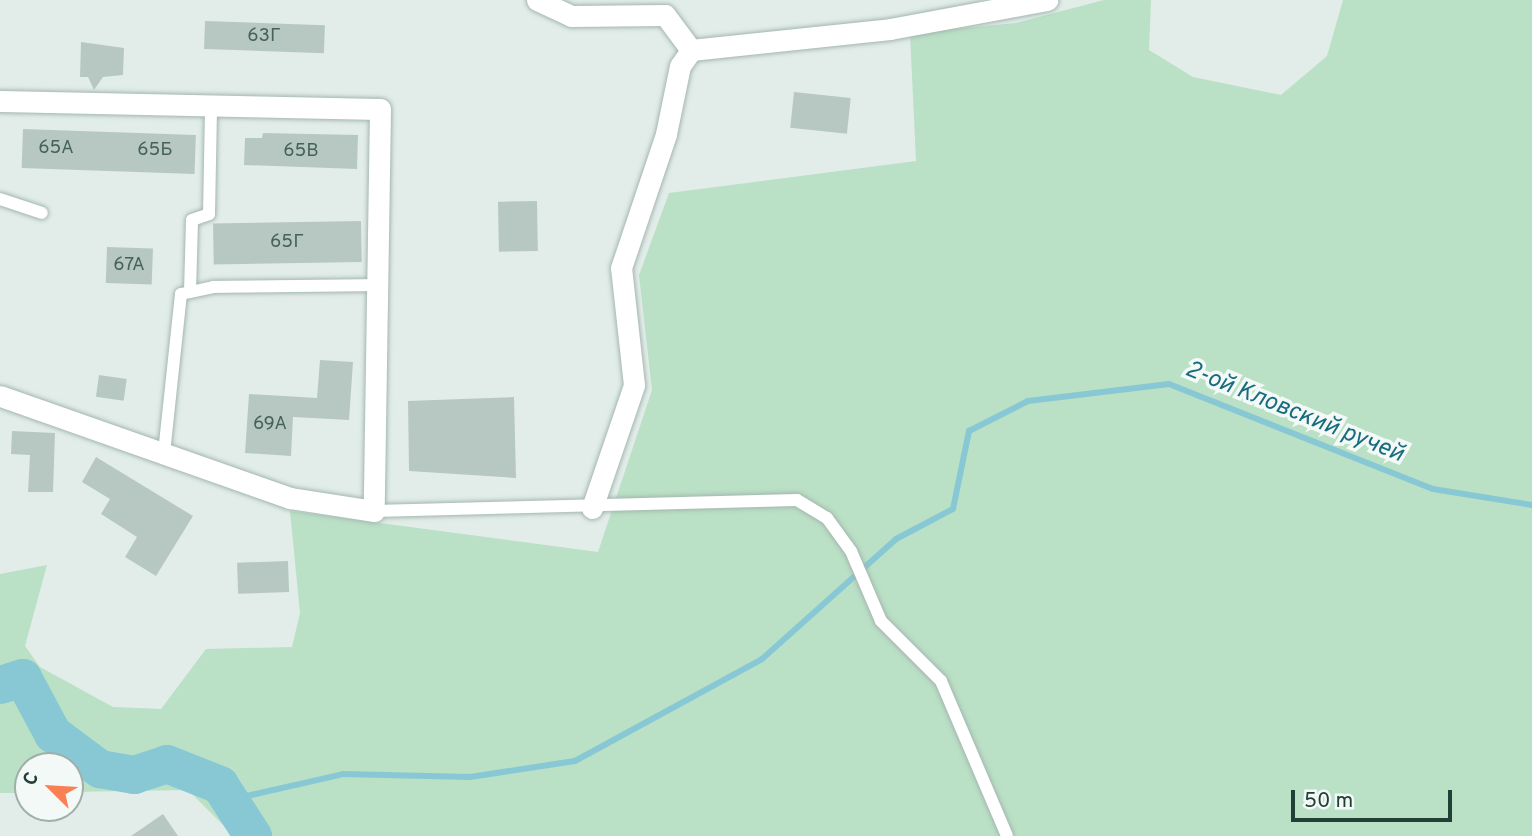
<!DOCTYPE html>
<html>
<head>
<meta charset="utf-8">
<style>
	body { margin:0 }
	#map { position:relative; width:1532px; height:836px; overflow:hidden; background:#e2ede9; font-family:Overpass,sans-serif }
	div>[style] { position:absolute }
	.green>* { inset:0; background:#bae0c5 }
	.stream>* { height:6px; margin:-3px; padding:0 3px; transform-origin:3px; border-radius:3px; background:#88c8d5 }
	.river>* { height:38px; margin:-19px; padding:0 19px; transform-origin:19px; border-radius:19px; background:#88c8d5 }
	.building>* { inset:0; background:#b7c8c2; transform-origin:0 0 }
	.roads { filter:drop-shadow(0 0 2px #a4b6b0) drop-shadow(0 0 2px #a4b6b0) }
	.lane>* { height:12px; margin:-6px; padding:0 6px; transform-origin:6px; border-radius:6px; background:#fff }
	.street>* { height:21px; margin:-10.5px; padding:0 10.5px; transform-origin:10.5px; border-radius:10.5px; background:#fff }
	span { translate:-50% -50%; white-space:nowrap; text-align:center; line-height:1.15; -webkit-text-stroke:7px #f3f9f6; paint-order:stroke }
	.number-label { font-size:19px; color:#46625a }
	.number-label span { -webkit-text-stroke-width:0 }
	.water-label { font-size:24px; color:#186c7f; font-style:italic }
	.north { position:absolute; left:14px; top:752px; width:70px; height:70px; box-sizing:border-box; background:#f3f9f6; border:2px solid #9fafaa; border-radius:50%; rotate:294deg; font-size:19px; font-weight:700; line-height:28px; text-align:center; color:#214038 }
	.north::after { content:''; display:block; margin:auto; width:24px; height:32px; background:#f97f55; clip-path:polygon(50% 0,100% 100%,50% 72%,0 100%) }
	.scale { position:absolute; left:1291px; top:790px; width:161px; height:32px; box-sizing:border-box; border:4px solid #214038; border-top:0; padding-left:9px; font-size:21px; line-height:24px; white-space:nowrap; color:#214038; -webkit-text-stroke:5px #f3f9f6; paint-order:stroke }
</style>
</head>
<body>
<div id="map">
	<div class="green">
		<i style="clip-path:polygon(1104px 0,1151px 0,1149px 50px,1193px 77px,1281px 95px,1327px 56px,1343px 0,1532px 0,1532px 836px,234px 836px,188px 790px,70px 792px,70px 766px,28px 766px,28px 793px,0 793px,0 574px,47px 565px,25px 646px,40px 667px,113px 707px,161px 709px,206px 649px,292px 647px,300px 613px,290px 511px,598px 552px,652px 390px,639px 275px,669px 193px,916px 161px,910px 33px,1016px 23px)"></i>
	</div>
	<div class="stream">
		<i style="left:229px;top:800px;width:117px;rotate:-12.8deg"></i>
		<i style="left:343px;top:774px;width:127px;rotate:1.4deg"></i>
		<i style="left:470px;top:777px;width:106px;rotate:-8.7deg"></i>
		<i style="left:575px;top:761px;width:213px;rotate:-28.6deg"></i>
		<i style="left:762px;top:659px;width:180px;rotate:-41.8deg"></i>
		<i style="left:896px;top:539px;width:64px;rotate:-27.8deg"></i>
		<i style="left:953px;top:509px;width:80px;rotate:-78.4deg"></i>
		<i style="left:969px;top:431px;width:66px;rotate:-27deg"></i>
		<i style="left:1028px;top:401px;width:142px;rotate:-6.9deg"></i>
		<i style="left:1169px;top:384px;width:284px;rotate:21.7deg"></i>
		<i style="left:1433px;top:489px;width:100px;rotate:9.2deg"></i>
	</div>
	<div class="river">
		<i style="left:0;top:685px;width:24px;rotate:-17deg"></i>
		<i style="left:23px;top:678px;width:64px;rotate:61.8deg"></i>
		<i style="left:53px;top:734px;width:59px;rotate:36.7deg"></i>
		<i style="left:100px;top:769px;width:35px;rotate:10deg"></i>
		<i style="left:134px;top:775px;width:35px;rotate:-18deg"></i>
		<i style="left:167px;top:764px;width:57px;rotate:21.6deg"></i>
		<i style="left:220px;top:785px;width:61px;rotate:57.1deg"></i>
	</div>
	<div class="building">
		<i style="left:205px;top:21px;width:120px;height:28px;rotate:2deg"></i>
		<i style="clip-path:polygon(81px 42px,124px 48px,123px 75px,103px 77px,94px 90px,88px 77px,80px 77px)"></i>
		<i style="left:794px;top:92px;width:57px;height:36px;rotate:6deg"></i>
		<i style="left:23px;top:129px;width:173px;height:39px;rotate:2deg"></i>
		<i style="clip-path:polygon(263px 133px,358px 135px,357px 169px,244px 165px,245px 138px,262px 138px)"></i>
		<i style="left:537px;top:201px;width:50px;height:39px;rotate:89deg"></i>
		<i style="left:361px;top:221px;width:41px;height:148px;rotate:89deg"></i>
		<i style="left:107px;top:247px;width:46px;height:36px;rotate:2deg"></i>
		<i style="clip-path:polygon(320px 360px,353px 362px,349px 420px,293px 417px,291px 456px,245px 453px,249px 394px,317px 398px)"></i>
		<i style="left:99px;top:375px;width:28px;height:22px;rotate:8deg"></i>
		<i style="clip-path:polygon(514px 397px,516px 478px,409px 471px,408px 401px)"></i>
		<i style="clip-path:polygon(12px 431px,55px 433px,53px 492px,28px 492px,30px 455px,11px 454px)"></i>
		<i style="clip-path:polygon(96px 457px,193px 516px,156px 576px,125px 557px,137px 537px,101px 514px,110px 499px,82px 482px)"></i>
		<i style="left:288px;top:561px;width:31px;height:51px;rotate:88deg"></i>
		<i style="clip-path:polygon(163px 814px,178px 836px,131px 836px)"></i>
	</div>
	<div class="roads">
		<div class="lane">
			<i style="left:0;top:199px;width:44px;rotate:18.4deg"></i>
			<i style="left:190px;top:292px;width:72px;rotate:-88.4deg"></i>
			<i style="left:192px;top:220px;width:18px;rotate:-19deg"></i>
			<i style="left:209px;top:214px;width:109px;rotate:-88.9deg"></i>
			<i style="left:164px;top:453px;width:160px;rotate:-83.9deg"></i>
			<i style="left:181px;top:294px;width:33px;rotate:-12deg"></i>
			<i style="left:213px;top:287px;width:165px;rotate:-0.7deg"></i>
			<i style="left:374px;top:511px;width:423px;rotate:-1.5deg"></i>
			<i style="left:797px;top:500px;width:35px;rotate:31deg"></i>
			<i style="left:827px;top:518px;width:41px;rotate:54deg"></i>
			<i style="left:851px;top:551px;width:76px;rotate:66.8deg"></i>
			<i style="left:881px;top:621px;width:85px;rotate:45deg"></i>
			<i style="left:941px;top:681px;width:168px;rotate:66.9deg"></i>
		</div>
		<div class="street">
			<i style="left:537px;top:0;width:38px;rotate:25deg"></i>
			<i style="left:571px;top:16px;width:94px;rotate:-0.6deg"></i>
			<i style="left:665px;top:15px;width:44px;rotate:53.4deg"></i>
			<i style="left:0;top:101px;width:380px;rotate:1.2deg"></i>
			<i style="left:380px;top:109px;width:402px;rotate:90.9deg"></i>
			<i style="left:374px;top:511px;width:85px;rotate:-171.2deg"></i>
			<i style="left:290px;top:498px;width:307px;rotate:-160.6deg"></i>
			<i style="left:592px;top:508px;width:130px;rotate:-71.1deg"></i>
			<i style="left:634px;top:385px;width:118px;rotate:-96.3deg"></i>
			<i style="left:621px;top:268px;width:141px;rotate:-71.4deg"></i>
			<i style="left:666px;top:134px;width:69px;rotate:-78.4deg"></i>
			<i style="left:680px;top:66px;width:19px;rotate:-55deg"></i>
			<i style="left:691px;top:50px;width:200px;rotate:-6deg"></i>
			<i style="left:890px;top:29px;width:160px;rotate:-10.5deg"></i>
		</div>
	</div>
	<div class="number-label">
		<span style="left:264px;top:37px">63Г</span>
		<span style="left:56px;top:149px">65А</span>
		<span style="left:155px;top:151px">65Б</span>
		<span style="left:301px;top:152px">65В</span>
		<span style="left:287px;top:243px">65Г</span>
		<span style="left:129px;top:266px">67А</span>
		<span style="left:270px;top:425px">69А</span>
	</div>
	<div class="water-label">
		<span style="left:1294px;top:413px;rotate:22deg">2-ой Кловский ручей</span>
	</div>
	<div class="north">С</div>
	<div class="scale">50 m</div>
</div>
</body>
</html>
